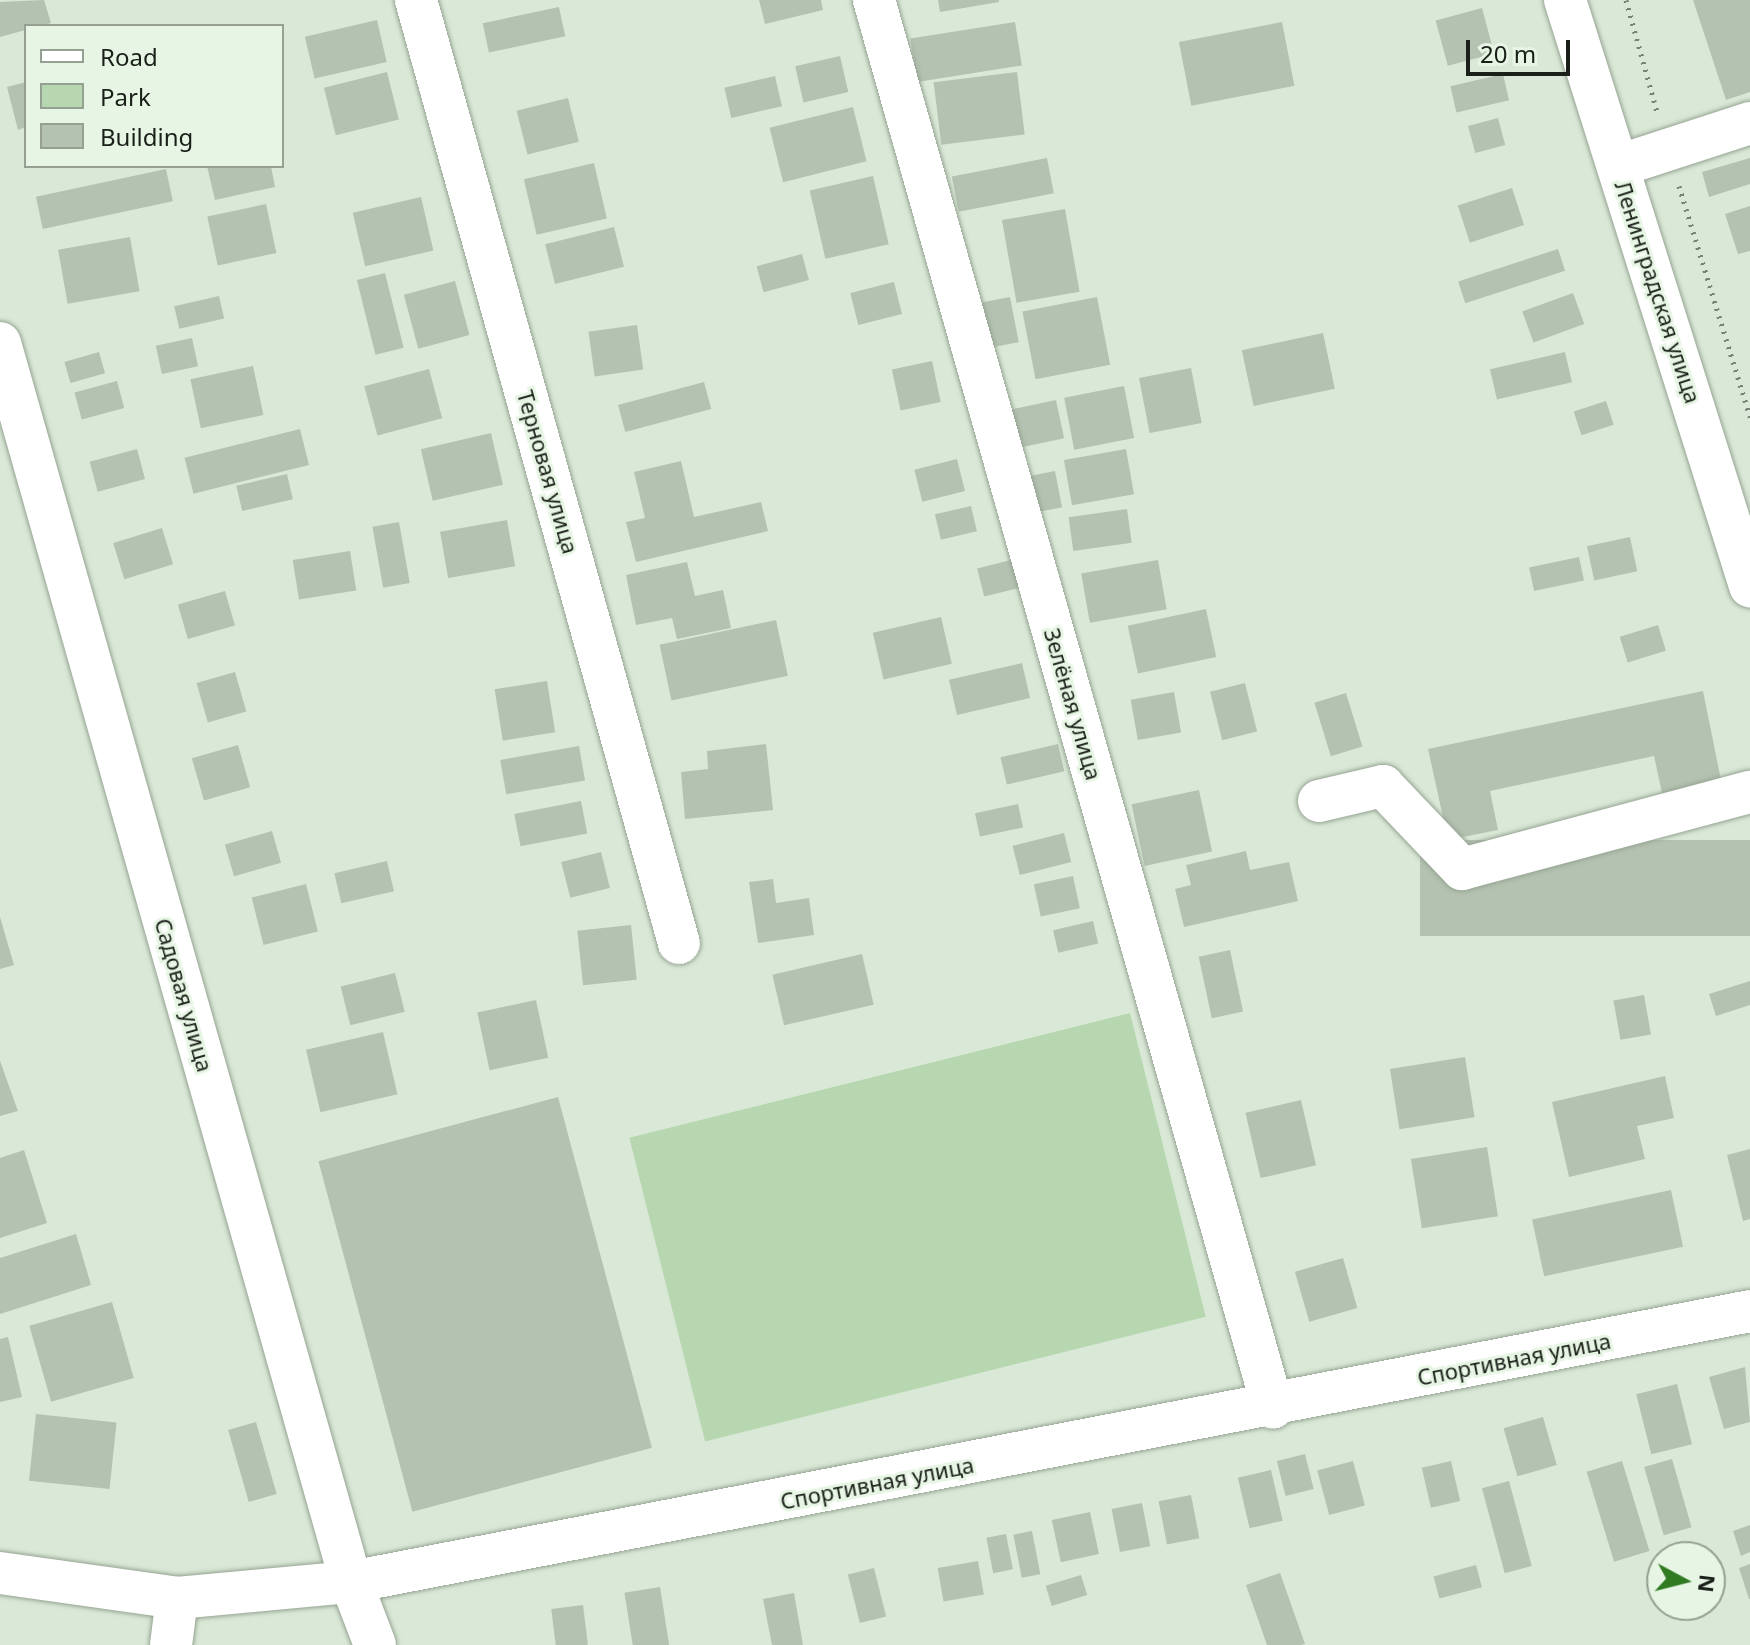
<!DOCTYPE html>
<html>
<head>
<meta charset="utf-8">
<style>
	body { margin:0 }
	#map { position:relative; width:1750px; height:1645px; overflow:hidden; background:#dae9d7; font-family:"Noto Sans",sans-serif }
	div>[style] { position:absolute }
	.green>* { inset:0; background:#b7d7b1; transform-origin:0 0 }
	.building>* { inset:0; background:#b4c2b1; transform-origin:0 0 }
	.path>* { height:5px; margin-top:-2.5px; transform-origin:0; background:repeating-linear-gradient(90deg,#778175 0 2px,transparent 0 8px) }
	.roads { filter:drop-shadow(0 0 2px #96a493) drop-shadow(0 0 2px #96a493) }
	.minor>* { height:42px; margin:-21px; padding:0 21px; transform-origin:21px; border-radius:21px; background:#fff }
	span { translate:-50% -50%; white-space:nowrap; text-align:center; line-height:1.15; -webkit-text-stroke:6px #e7f6e4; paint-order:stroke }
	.street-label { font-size:22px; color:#1a1f19 }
	.legend { position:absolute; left:24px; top:24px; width:260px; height:144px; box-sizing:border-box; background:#e7f6e4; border:2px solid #95a093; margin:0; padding:10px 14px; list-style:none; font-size:24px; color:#1a1f19 }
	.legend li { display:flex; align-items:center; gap:16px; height:40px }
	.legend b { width:40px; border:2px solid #95a093 }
	.north { position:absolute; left:1646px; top:1541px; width:80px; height:80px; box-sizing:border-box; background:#e7f6e4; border:2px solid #95a093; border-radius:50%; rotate:97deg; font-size:22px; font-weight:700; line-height:32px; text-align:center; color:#1a1f19 }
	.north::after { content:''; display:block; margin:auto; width:28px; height:36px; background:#307b22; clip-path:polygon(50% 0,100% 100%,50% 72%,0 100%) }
	.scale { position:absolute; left:1466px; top:40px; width:104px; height:36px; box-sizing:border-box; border:4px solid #1a1f19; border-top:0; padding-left:10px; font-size:24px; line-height:28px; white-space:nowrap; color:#1a1f19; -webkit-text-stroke:6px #e7f6e4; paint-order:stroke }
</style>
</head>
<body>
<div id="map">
	<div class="green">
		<i style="left:1130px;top:1013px;width:313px;height:516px;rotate:76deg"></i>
	</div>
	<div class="building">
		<i style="clip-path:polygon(44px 0,51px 23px,0 37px,0 2px)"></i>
		<i style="clip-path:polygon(759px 0,821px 0,823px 10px,765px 24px)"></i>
		<i style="clip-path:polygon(938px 0,999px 0,999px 2px,940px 12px)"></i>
		<i style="clip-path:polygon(1693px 0,1750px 0,1750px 92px,1726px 100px)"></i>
		<i style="left:559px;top:7px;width:30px;height:78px;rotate:78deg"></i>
		<i style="left:1482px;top:8px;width:47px;height:48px;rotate:75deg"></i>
		<i style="left:377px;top:20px;width:43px;height:74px;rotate:77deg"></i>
		<i style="left:1015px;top:22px;width:44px;height:106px;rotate:81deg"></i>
		<i style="left:1282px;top:22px;width:65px;height:105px;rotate:79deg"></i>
		<i style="left:840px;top:56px;width:37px;height:46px;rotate:77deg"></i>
		<i style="left:387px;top:72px;width:49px;height:65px;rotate:76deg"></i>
		<i style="left:1017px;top:72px;width:63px;height:84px;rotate:83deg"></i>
		<i style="left:1503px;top:74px;width:27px;height:54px;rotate:77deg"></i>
		<i style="left:775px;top:76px;width:31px;height:52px;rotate:77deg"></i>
		<i style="clip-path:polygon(26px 82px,26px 127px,18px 130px,7px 87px)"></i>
		<i style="left:568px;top:98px;width:45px;height:53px;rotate:76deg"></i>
		<i style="left:853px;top:107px;width:56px;height:86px;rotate:76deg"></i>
		<i style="left:1498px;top:118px;width:28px;height:31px;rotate:75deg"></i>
		<i style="left:1047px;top:158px;width:36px;height:97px;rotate:79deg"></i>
		<i style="clip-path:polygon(1750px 158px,1750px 184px,1709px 197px,1702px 172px)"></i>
		<i style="left:594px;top:163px;width:57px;height:72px;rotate:77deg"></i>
		<i style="clip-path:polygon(207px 166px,271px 166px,275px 187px,215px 200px)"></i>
		<i style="left:166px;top:169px;width:33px;height:133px;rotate:78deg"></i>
		<i style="left:873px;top:176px;width:70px;height:65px;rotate:77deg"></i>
		<i style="left:1512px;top:188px;width:39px;height:57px;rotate:72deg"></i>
		<i style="left:421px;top:197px;width:55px;height:70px;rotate:77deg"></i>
		<i style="left:266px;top:204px;width:50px;height:60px;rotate:78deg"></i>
		<i style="clip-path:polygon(1750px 206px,1750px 251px,1738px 254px,1725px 214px)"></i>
		<i style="left:1065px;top:209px;width:84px;height:64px;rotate:80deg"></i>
		<i style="left:614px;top:227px;width:41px;height:71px;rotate:76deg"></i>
		<i style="left:130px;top:237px;width:55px;height:73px;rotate:80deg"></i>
		<i style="left:1558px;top:249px;width:23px;height:105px;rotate:72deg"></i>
		<i style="left:802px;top:254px;width:27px;height:47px;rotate:75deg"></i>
		<i style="left:385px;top:273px;width:77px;height:29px;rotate:76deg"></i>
		<i style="left:455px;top:281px;width:56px;height:53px;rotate:75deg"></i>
		<i style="left:894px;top:282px;width:33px;height:45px;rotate:76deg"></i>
		<i style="left:1573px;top:293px;width:33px;height:54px;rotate:70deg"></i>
		<i style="left:219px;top:296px;width:23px;height:46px;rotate:77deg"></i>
		<i style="left:1010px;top:297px;width:46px;height:32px;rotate:79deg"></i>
		<i style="left:1097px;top:297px;width:69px;height:76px;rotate:79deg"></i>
		<i style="left:637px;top:325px;width:45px;height:49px;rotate:82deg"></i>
		<i style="left:1323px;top:333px;width:57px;height:83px;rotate:78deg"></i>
		<i style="left:192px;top:338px;width:29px;height:37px;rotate:78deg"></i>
		<i style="left:99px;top:352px;width:22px;height:36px;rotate:74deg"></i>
		<i style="left:1565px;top:352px;width:31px;height:77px;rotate:77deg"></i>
		<i style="left:932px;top:361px;width:42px;height:41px;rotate:78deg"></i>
		<i style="left:253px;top:366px;width:50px;height:64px;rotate:78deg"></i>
		<i style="left:1191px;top:368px;width:56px;height:53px;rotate:79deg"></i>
		<i style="left:429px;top:369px;width:51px;height:67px;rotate:75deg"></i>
		<i style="left:117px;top:381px;width:28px;height:44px;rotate:75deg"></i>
		<i style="left:704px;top:382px;width:28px;height:89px;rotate:75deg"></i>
		<i style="left:1124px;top:386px;width:53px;height:61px;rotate:79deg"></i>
		<i style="left:1056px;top:400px;width:39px;height:47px;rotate:78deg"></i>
		<i style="left:1606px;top:401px;width:25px;height:34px;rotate:72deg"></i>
		<i style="left:300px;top:429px;width:37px;height:119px;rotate:76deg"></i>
		<i style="left:491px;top:433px;width:53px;height:72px;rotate:77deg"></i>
		<i style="left:137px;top:449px;width:31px;height:49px;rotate:75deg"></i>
		<i style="left:1126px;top:449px;width:46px;height:63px;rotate:80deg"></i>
		<i style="left:957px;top:459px;width:33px;height:44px;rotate:76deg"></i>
		<i style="clip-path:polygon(681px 461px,694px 517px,761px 502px,768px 531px,636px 562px,626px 522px,645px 518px,634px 472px)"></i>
		<i style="left:1055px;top:471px;width:37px;height:26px;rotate:79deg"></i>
		<i style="left:287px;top:474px;width:26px;height:52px;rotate:77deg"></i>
		<i style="left:971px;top:506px;width:26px;height:37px;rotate:77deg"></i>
		<i style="left:1127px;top:509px;width:34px;height:59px;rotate:82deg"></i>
		<i style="left:507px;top:520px;width:47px;height:68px;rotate:80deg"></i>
		<i style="left:399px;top:522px;width:62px;height:27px;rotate:80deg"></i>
		<i style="left:162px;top:528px;width:38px;height:51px;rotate:73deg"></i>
		<i style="left:1630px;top:537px;width:35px;height:44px;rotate:78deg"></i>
		<i style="left:350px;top:551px;width:40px;height:58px;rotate:81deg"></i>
		<i style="left:1579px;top:557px;width:24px;height:51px;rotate:78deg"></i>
		<i style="left:1015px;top:559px;width:29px;height:39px;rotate:76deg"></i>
		<i style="left:1158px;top:560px;width:50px;height:78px;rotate:80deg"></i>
		<i style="clip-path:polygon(687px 562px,695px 596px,723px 590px,731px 628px,677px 639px,672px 618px,636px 625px,626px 575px)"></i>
		<i style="left:225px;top:591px;width:36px;height:49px;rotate:74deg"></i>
		<i style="left:1206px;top:609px;width:49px;height:80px;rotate:78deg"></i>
		<i style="left:941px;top:617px;width:48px;height:70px;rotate:77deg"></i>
		<i style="left:776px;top:620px;width:57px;height:119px;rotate:78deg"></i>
		<i style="left:1658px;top:625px;width:27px;height:40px;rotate:73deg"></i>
		<i style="left:1022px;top:663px;width:36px;height:75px;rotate:77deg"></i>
		<i style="left:235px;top:672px;width:41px;height:40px;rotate:74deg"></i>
		<i style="left:547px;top:681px;width:52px;height:53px;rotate:81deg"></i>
		<i style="left:1245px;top:683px;width:50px;height:36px;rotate:76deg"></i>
		<i style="clip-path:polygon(1703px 691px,1721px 780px,1662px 793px,1654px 756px,1490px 791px,1498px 830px,1448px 840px,1428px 749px)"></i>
		<i style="left:1174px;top:692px;width:41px;height:44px;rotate:80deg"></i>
		<i style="left:1346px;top:693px;width:56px;height:33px;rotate:73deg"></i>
		<i style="clip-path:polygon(766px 744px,773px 810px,685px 819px,681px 772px,708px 769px,707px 751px)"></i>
		<i style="left:1058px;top:744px;width:28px;height:59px;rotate:77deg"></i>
		<i style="left:238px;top:745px;width:44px;height:48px;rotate:74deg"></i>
		<i style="left:579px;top:746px;width:35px;height:80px;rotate:80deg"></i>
		<i style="left:1199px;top:790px;width:63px;height:69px;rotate:78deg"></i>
		<i style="left:581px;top:801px;width:33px;height:68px;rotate:79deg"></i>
		<i style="left:1018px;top:804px;width:24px;height:44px;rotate:78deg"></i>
		<i style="left:272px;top:831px;width:33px;height:49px;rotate:74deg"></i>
		<i style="left:1064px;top:833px;width:30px;height:53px;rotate:76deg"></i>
		<i style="left:1750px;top:840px;width:96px;height:330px;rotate:90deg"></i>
		<i style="clip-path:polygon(1246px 851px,1250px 870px,1289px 862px,1298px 901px,1184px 927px,1175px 889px,1191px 885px,1186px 865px)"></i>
		<i style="left:601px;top:852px;width:37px;height:41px;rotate:76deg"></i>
		<i style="left:387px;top:861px;width:31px;height:54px;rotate:77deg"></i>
		<i style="left:1073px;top:876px;width:33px;height:40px;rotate:78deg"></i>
		<i style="clip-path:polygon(773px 879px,776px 903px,809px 898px,814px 935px,758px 943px,749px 882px)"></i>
		<i style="left:306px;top:884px;width:49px;height:56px;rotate:76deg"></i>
		<i style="clip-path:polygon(0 917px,14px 965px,0 969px)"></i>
		<i style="left:1093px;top:921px;width:23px;height:41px;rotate:77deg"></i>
		<i style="left:631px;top:925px;width:55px;height:54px;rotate:84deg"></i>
		<i style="left:1230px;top:950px;width:63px;height:32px;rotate:78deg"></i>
		<i style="left:862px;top:954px;width:52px;height:92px;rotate:77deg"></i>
		<i style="left:395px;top:973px;width:40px;height:56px;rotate:76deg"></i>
		<i style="clip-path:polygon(1750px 981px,1750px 1005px,1716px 1016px,1709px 994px)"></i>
		<i style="left:1644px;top:995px;width:40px;height:31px;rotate:80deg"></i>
		<i style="left:536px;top:1000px;width:59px;height:60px;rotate:78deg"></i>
		<i style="left:383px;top:1032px;width:64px;height:79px;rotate:77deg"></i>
		<i style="left:1465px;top:1057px;width:61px;height:76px;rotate:81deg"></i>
		<i style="clip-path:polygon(0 1061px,18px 1111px,0 1116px)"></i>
		<i style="clip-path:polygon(1665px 1076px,1674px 1118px,1637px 1126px,1645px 1159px,1569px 1177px,1552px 1102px)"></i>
		<i style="left:558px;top:1097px;width:363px;height:248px;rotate:75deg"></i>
		<i style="left:1301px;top:1100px;width:67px;height:57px;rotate:77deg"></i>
		<i style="left:1487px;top:1147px;width:70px;height:77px;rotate:81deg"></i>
		<i style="clip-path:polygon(1750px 1149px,1750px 1219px,1743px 1221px,1727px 1155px)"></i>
		<i style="clip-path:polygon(24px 1150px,47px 1223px,0 1238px,0 1158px)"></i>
		<i style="left:1671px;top:1190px;width:58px;height:142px;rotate:78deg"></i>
		<i style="clip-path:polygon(76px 1234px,91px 1285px,0 1314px,0 1258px)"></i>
		<i style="left:1343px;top:1258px;width:52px;height:50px;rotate:74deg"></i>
		<i style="left:112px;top:1302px;width:79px;height:86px;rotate:74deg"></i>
		<i style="clip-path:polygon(8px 1337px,22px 1397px,0 1402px,0 1339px)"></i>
		<i style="clip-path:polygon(1745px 1367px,1750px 1422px,1724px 1429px,1709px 1377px)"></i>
		<i style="left:1677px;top:1384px;width:62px;height:42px;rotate:76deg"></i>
		<i style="left:36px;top:1414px;width:81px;height:67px;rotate:6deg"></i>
		<i style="left:1543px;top:1417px;width:50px;height:41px;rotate:74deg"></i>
		<i style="left:256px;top:1422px;width:75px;height:29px;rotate:74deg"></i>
		<i style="left:1305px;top:1454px;width:36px;height:29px;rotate:76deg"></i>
		<i style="left:1672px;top:1459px;width:71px;height:29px;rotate:74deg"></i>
		<i style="left:1353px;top:1461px;width:46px;height:37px;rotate:75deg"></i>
		<i style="left:1451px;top:1461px;width:41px;height:30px;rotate:77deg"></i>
		<i style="left:1622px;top:1461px;width:94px;height:37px;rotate:73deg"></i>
		<i style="left:1271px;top:1470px;width:52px;height:34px;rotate:77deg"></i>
		<i style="left:1509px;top:1481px;width:88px;height:28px;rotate:75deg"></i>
		<i style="left:1191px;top:1495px;width:44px;height:33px;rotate:79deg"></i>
		<i style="left:1142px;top:1503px;width:44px;height:31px;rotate:79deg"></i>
		<i style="left:1090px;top:1512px;width:43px;height:39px;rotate:78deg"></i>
		<i style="clip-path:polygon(1750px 1525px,1750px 1552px,1741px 1556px,1733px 1531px)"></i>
		<i style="left:1032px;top:1531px;width:44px;height:19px;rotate:79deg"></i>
		<i style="left:1006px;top:1534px;width:36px;height:20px;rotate:79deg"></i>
		<i style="left:978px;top:1561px;width:34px;height:41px;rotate:80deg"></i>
		<i style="clip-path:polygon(1750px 1564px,1750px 1599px,1749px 1599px,1739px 1568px)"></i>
		<i style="left:1476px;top:1565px;width:23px;height:44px;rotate:75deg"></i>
		<i style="left:874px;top:1568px;width:50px;height:27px;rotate:76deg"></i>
		<i style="clip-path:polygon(1280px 1573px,1305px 1644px,1301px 1645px,1267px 1645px,1246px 1585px)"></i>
		<i style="left:1081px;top:1575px;width:21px;height:37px;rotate:73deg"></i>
		<i style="left:660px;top:1587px;width:59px;height:36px;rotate:81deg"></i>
		<i style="clip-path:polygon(794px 1593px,803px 1645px,772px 1645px,763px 1599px)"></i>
		<i style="left:583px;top:1605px;width:40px;height:32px;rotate:83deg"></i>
	</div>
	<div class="path">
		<i style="left:1626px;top:0;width:119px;rotate:74.5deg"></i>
		<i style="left:1679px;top:186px;width:242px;rotate:72.9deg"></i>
	</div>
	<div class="roads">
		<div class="minor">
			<i style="left:416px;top:0;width:979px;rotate:74.42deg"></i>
			<i style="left:874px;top:0;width:1463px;rotate:74.18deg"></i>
			<i style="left:1565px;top:0;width:615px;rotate:72.48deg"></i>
			<i style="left:1618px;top:166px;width:139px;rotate:-18deg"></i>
			<i style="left:0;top:343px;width:1288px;rotate:74.18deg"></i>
			<i style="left:351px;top:1582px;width:67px;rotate:69.1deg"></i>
			<i style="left:1319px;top:801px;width:66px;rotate:-13.2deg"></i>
			<i style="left:1383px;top:786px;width:115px;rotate:46.4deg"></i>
			<i style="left:1462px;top:869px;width:298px;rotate:-15deg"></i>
			<i style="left:0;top:1573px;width:179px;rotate:8deg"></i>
			<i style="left:177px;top:1598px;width:175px;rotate:-5.3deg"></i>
			<i style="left:351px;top:1582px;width:1425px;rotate:-10.96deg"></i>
			<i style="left:171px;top:1645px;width:47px;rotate:-82.7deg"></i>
		</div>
	</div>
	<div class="street-label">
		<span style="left:1658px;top:292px;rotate:72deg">Ленинградская улица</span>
		<span style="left:548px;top:472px;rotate:74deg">Терновая улица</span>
		<span style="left:1073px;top:704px;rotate:74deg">Зелёная улица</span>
		<span style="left:184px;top:995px;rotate:74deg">Садовая улица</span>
		<span style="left:1514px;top:1359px;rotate:-11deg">Спортивная улица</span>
		<span style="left:877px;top:1483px;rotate:-11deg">Спортивная улица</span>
	</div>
	<ul class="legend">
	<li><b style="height:10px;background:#fff"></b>Road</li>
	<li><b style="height:22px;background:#b7d7b1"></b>Park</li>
	<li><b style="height:22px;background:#b4c2b1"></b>Building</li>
	</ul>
	<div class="north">N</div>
	<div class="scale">20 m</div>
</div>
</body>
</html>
